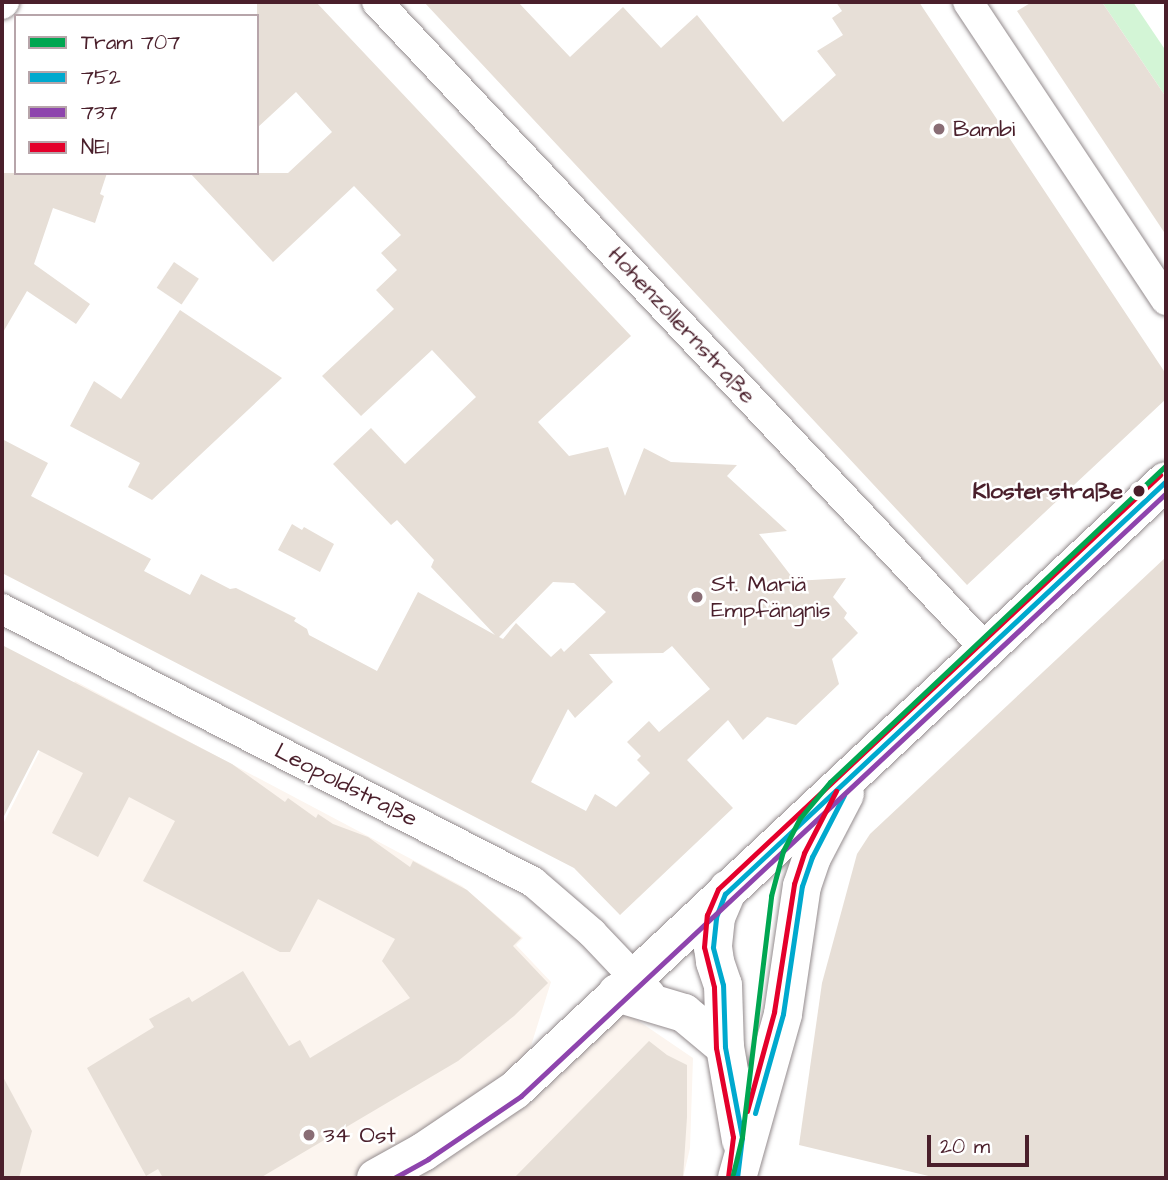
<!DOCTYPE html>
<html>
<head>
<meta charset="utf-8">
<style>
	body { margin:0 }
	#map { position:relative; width:1168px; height:1180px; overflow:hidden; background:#fff; font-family:"Architects Daughter",sans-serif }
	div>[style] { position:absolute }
	.built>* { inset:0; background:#fcf5ef }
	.green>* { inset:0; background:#d3f5d6 }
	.building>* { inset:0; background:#e7dfd7; transform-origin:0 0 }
	.roads { filter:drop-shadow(0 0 2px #948c8e) drop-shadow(0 0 2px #948c8e) }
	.street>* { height:30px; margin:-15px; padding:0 15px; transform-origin:15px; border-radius:15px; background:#fff }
	.secondary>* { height:38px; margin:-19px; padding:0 19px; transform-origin:19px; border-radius:19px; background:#fff }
	.bus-1>* { height:5px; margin:-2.5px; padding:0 2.5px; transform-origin:2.5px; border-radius:2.5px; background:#00a9ce }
	.bus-2>* { height:5px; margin:-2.5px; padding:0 2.5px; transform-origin:2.5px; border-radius:2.5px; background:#8e44ad }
	.bus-3>* { height:5px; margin:-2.5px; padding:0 2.5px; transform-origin:2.5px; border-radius:2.5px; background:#e4002b }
	.tram-1>* { height:5px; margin:-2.5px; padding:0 2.5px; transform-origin:2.5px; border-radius:2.5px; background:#00a651 }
	.dots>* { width:19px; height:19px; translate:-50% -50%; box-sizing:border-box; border:4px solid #fff; border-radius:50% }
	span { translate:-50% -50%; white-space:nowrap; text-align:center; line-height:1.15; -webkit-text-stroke:5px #fff; paint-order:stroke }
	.poi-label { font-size:23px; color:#4a1f2b }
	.left { translate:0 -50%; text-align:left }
	.street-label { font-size:23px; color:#4a1f2b }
	.stop-label { font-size:23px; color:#4a1f2b; font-weight:700 }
	.right { translate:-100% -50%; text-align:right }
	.frame { position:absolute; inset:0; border:4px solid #4a1f2b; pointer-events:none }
	.legend { position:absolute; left:14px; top:14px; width:245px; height:161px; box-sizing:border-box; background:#fff; border:2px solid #b7a5aa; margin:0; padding:9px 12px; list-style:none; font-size:21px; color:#4a1f2b }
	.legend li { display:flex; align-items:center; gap:14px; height:35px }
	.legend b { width:35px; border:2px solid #b7a5aa }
	.scale { position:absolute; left:927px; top:1135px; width:102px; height:32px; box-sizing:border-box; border:4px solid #4a1f2b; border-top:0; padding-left:9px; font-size:21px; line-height:24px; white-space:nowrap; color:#4a1f2b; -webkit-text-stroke:5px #fff; paint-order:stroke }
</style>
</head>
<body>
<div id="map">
	<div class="built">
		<i style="clip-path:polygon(75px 681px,462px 886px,523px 938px,516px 945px,551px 982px,525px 1065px,417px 1143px,350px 1178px,2px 1178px,2px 826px)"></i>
		<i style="clip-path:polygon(621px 1009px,693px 1058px,690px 1148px,683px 1178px,409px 1178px)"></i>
	</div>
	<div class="green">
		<i style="clip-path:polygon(1102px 2px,1133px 2px,1166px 51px,1166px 97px)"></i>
	</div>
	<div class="building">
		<i style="clip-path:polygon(evenodd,257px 2px,316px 2px,631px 336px,538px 422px,569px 456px,608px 447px,625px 496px,644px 448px,671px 462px,737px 465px,727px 476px,787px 531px,759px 534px,795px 581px,846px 578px,833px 597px,847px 613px,844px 618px,858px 633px,832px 659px,839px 684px,796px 725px,767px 717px,743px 740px,728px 720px,687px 760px,733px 808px,620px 915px,574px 868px,2px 573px,2px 439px,48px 463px,31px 496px,151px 559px,144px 571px,190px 595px,201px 574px,230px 589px,236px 588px,296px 618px,294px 621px,307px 629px,309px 635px,377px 671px,418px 592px,495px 635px,431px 567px,434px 560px,397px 520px,391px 525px,333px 464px,371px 428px,405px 464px,476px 397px,432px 350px,361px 416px,322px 376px,394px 309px,376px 290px,397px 270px,381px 253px,401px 235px,354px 186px,273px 262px,190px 173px,288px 173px,332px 132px,296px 92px,257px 128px,257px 2px,553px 582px,574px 583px,606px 612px,564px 652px,561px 648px,551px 657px,516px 623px,503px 639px,499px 637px,553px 582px,257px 2px,672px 646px,710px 689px,659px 732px,649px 721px,627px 742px,641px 756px,637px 760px,650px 773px,616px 807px,595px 794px,586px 811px,531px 782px,568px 709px,575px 718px,613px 682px,589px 654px,663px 653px,672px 646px)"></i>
		<i style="clip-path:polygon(424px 2px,518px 2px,570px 57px,623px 7px,661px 48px,697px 15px,783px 122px,836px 75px,817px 51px,843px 35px,832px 18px,842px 11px,836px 2px,919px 2px,1166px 374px,1166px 399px,967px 585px)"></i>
		<i style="clip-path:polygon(1032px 2px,1102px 2px,1166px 97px,1166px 235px,1017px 11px)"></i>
		<i style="clip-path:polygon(2px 173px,107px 173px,100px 194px,104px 196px,95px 223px,53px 208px,34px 264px,90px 304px,76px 324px,27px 291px,2px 334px)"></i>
		<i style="left:174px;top:262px;width:30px;height:31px;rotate:34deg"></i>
		<i style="clip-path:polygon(180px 310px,282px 378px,152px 500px,128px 487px,140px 463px,70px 426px,94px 381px,121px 399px)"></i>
		<i style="clip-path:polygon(292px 524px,302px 530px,304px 527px,334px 544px,320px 572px,278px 550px)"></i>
		<i style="clip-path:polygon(1166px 557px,1166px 1178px,937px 1178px,799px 1145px,822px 983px,857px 854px,870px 834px)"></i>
		<i style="clip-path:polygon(2px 645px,232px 764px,285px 802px,288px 798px,316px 818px,318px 814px,333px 824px,368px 837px,410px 867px,413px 861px,467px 890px,521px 938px,513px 946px,548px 983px,514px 1016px,458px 1061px,260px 1178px,163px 1178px,158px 1169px,146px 1176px,87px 1068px,154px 1027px,149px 1019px,189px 997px,192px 1002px,243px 971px,289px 1046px,300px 1040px,310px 1058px,410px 998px,382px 961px,395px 939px,318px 899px,290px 952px,280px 952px,143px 881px,175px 821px,129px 797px,98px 857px,52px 833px,83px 773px,38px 750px,2px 820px)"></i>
		<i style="clip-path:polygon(649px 1041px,667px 1055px,687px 1065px,687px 1117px,683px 1178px,514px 1178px)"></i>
		<i style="clip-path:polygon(2px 1075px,32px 1131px,19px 1178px,2px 1178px)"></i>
	</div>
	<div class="roads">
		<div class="street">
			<i style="left:377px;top:2px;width:889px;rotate:46.73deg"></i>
			<i style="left:968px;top:2px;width:358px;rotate:56.4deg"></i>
			<i style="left:2px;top:4px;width:3px;rotate:-45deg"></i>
			<i style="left:2px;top:609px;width:597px;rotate:27.21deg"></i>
			<i style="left:533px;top:882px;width:78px;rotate:40.8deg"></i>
			<i style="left:592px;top:933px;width:84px;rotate:46.4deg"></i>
		</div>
		<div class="secondary">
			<i style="left:728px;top:889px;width:30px;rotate:113deg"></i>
			<i style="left:716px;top:917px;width:30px;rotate:96deg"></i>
			<i style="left:713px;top:947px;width:15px;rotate:82deg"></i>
			<i style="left:715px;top:962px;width:24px;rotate:71deg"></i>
			<i style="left:723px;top:985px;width:62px;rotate:88.2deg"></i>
			<i style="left:725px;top:1047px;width:95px;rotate:80.3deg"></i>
			<i style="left:617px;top:993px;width:70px;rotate:16.6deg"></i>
			<i style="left:684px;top:1013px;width:53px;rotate:39.7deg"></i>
			<i style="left:376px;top:1178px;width:54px;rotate:-29deg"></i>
			<i style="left:423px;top:1152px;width:111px;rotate:-34deg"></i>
			<i style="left:515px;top:1090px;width:891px;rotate:-43.09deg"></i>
			<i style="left:737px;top:1178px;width:170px;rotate:-74.3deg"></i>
			<i style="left:783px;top:1014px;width:129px;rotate:-81.6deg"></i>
			<i style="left:802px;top:886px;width:31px;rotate:-71deg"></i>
			<i style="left:812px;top:857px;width:71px;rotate:-62.4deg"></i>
		</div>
	</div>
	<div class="bus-1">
		<i style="left:755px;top:1113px;width:103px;rotate:-74.2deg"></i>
		<i style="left:783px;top:1014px;width:129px;rotate:-81.6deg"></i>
		<i style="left:802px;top:886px;width:31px;rotate:-71deg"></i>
		<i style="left:812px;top:857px;width:70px;rotate:-62.7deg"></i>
		<i style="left:737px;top:1178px;width:41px;rotate:-83deg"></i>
		<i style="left:742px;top:1137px;width:92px;rotate:-100.7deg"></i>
		<i style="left:725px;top:1047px;width:62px;rotate:-91.8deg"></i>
		<i style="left:723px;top:985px;width:39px;rotate:-105deg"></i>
		<i style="left:713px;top:947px;width:30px;rotate:-84deg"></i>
		<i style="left:716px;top:917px;width:25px;rotate:-69deg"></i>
		<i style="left:725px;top:894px;width:604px;rotate:-43.12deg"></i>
	</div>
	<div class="bus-2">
		<i style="left:394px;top:1178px;width:39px;rotate:-29deg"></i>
		<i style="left:428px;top:1159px;width:112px;rotate:-34.1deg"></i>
		<i style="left:521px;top:1096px;width:883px;rotate:-43.07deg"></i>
	</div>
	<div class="bus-3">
		<i style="left:747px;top:1111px;width:103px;rotate:-74.7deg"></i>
		<i style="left:774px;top:1012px;width:130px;rotate:-81.1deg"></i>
		<i style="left:794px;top:884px;width:33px;rotate:-72deg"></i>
		<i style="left:804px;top:853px;width:70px;rotate:-62.7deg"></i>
		<i style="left:728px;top:1177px;width:40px;rotate:-82.9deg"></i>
		<i style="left:733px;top:1137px;width:91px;rotate:-100.8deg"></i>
		<i style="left:716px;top:1048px;width:61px;rotate:-91.9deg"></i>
		<i style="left:714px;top:987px;width:41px;rotate:-104deg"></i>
		<i style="left:704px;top:947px;width:32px;rotate:-85deg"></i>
		<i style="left:707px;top:915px;width:28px;rotate:-67deg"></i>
		<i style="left:718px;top:889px;width:606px;rotate:-43.13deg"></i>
	</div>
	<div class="tram-1">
		<i style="left:732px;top:1178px;width:42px;rotate:-76.3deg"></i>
		<i style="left:742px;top:1137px;width:243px;rotate:-83.1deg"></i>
		<i style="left:771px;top:896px;width:47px;rotate:-75.1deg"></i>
		<i style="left:783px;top:851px;width:37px;rotate:-63deg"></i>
		<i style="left:800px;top:818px;width:47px;rotate:-50.2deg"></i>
		<i style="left:830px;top:782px;width:462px;rotate:-43.3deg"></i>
	</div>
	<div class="dots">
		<i style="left:939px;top:129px;background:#896d75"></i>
		<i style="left:1139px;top:491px;background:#4a1f2b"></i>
		<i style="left:697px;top:597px;background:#896d75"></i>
		<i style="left:309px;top:1135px;background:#896d75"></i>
	</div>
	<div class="poi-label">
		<span class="left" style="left:953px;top:129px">Bambi</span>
		<span class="left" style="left:711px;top:597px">St. Mariä<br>Empfängnis</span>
		<span class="left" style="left:323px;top:1135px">34 Ost</span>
	</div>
	<div class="street-label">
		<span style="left:682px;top:325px;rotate:47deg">Hohenzollernstraße</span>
		<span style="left:346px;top:785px;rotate:27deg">Leopoldstraße</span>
	</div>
	<div class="stop-label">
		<span class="right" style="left:1123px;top:491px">Klosterstraße</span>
	</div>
	<div class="frame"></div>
	<ul class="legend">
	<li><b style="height:9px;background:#00a651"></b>Tram 707</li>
	<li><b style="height:9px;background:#00a9ce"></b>752</li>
	<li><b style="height:9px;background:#8e44ad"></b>737</li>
	<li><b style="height:9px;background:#e4002b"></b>NE1</li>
	</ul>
	<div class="scale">20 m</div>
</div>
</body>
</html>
